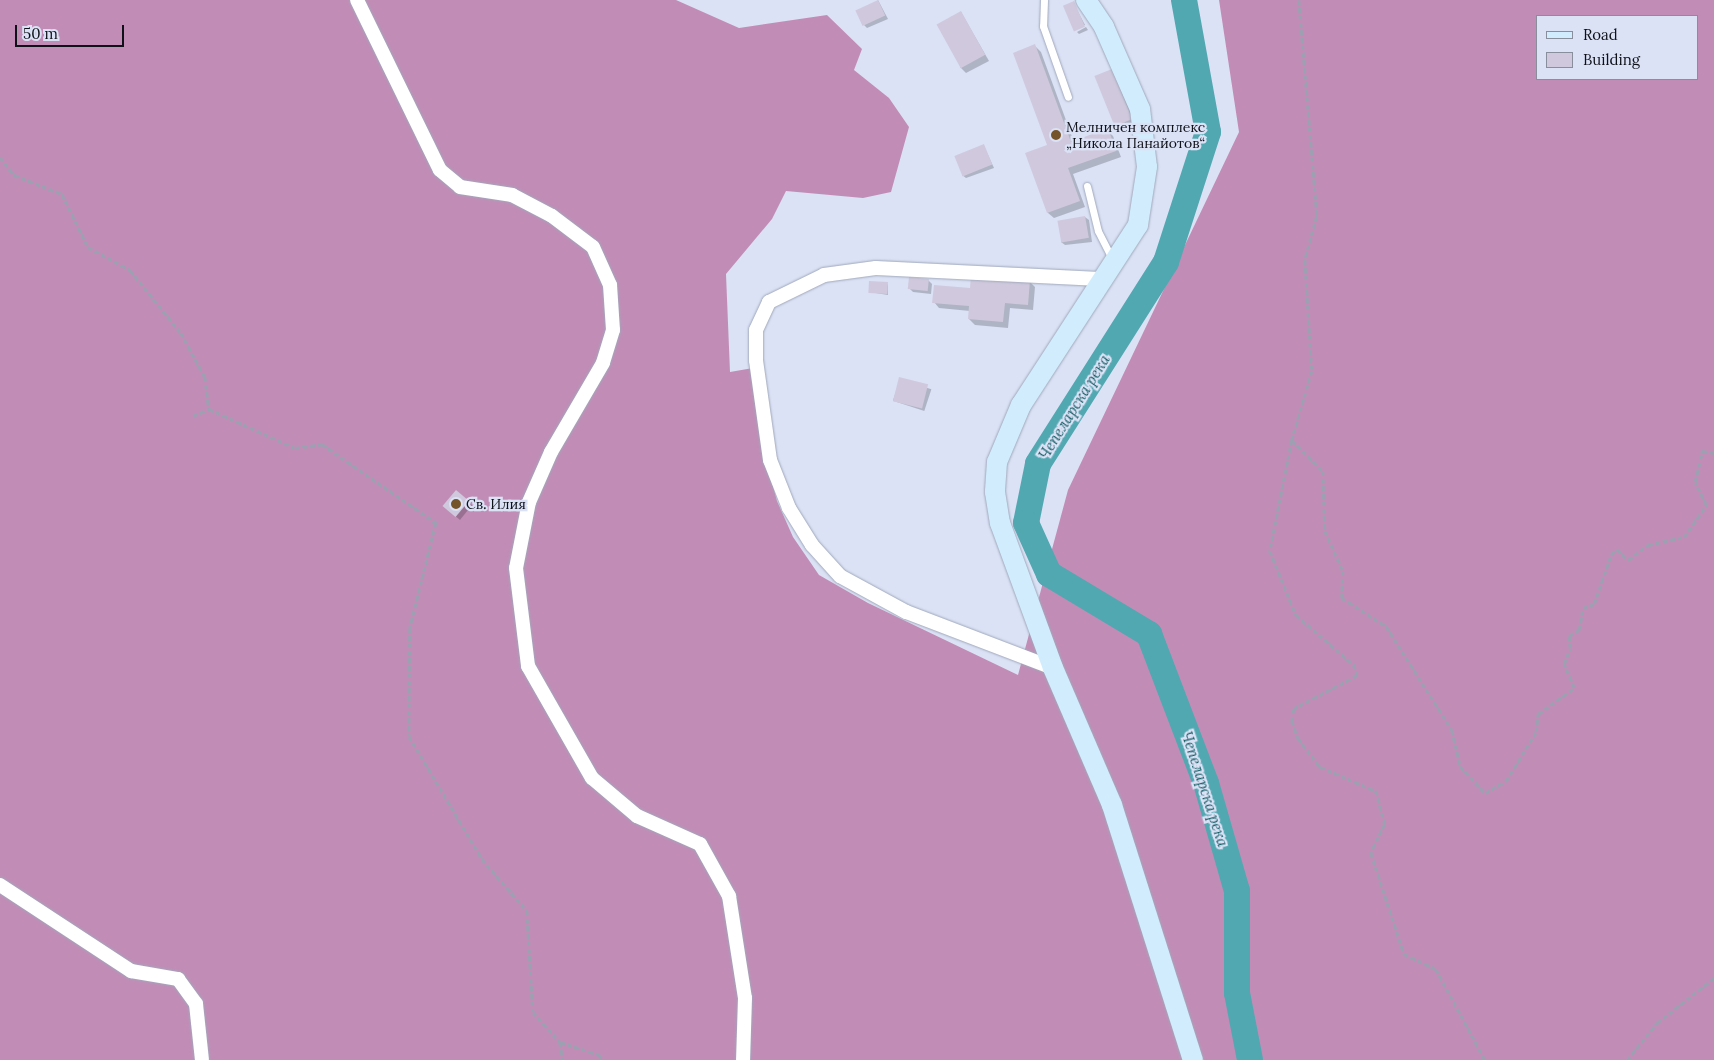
<!DOCTYPE html>
<html>
<head>
<meta charset="utf-8">
<style>
	body { margin:0 }
	#map { position:relative; width:1714px; height:1060px; overflow:hidden; background:#dbe2f6; font-family:Lora,serif }
	div>[style] { position:absolute }
	.forest>* { inset:0; background:#c18db7 }
	.shadow>* { inset:0; background:#0003; transform-origin:0 0 }
	.river>* { height:26px; margin:-13px; padding:0 13px; transform-origin:13px; border-radius:13px; background:#52a8b1 }
	.building>* { inset:0; background:#d0c9dd; transform-origin:0 0 }
	.path>* { height:2.5px; margin-top:-1.25px; transform-origin:0; background:repeating-linear-gradient(90deg,#9ba1b1 0 5px,transparent 0 7.5px) }
	.roads { filter:drop-shadow(0 0 1px #a1a8bb) drop-shadow(0 0 1px #a1a8bb) }
	.lane>* { height:7px; margin:-3.5px; padding:0 3.5px; transform-origin:3.5px; border-radius:3.5px; background:#fff }
	.street>* { height:14px; margin:-7px; padding:0 7px; transform-origin:7px; border-radius:7px; background:#fff }
	.secondary>* { height:20px; margin:-10px; padding:0 10px; transform-origin:10px; border-radius:10px; background:#d1edfd }
	.dots>* { width:14px; height:14px; translate:-50% -50%; box-sizing:border-box; border:2px solid #dbe2f6; border-radius:50% }
	span { translate:-50% -50%; white-space:nowrap; text-align:center; line-height:1.15; -webkit-text-stroke:4.5px #dbe2f6; paint-order:stroke }
	.poi-label { font-size:14px; color:#0f1118 }
	.left { translate:0 -50%; text-align:left }
	.water-label { font-size:15px; color:#105a61; font-style:italic }
	.legend { position:absolute; left:1536px; top:15px; width:162px; height:65px; box-sizing:border-box; background:#dbe2f6; border:1px solid #898e9d; margin:0; padding:6px 9px; list-style:none; font-size:15px; color:#0f1118 }
	.legend li { display:flex; align-items:center; gap:10px; height:25px }
	.legend b { width:25px; border:1px solid #898e9d }
	.scale { position:absolute; left:15px; top:25px; width:109px; height:22px; box-sizing:border-box; border:2px solid #0f1118; border-top:0; padding-left:6px; font-size:15px; line-height:18px; white-space:nowrap; color:#0f1118; -webkit-text-stroke:4px #dbe2f6; paint-order:stroke }
</style>
</head>
<body>
<div id="map">
	<div class="forest">
		<i style="clip-path:polygon(evenodd,0 0,676px 0,739px 28px,827px 15px,862px 49px,854px 70px,889px 98px,909px 127px,891px 192px,863px 198px,786px 191px,772px 219px,726px 274px,730px 372px,753px 368px,766px 460px,777px 501px,793px 537px,819px 575px,868px 603px,1018px 675px,1068px 490px,1239px 132px,1219px 0,1714px 0,1714px 1060px,0 1060px,0 0,1538px 16px,1698px 16px,1698px 79px,1538px 79px,1538px 16px)"></i>
	</div>
	<div class="shadow">
		<i style="clip-path:polygon(878px 0,888px 19px,867px 28px,864px 25px)"></i>
		<i style="clip-path:polygon(1073px 2px,1085px 25px,1075px 29px)"></i>
		<i style="clip-path:polygon(961px 12px,989px 61px,966px 73px,960px 67px)"></i>
		<i style="clip-path:polygon(1086px 27px,1088px 30px,1079px 34px,1077px 32px)"></i>
		<i style="clip-path:polygon(1035px 46px,1041px 52px,1074px 142px,1107px 130px,1113px 136px,1121px 157px,1073px 174px,1085px 207px,1054px 218px,1048px 213px,1027px 154px,1049px 146px)"></i>
		<i style="clip-path:polygon(1096px 76px,1118px 76px,1136px 125px,1121px 131px,1115px 125px)"></i>
		<i style="clip-path:polygon(984px 146px,994px 168px,966px 178px,962px 175px)"></i>
		<i style="clip-path:polygon(1085px 217px,1089px 220px,1092px 242px,1065px 245px,1061px 242px)"></i>
		<i style="clip-path:polygon(928px 280px,932px 284px,931px 294px,913px 292px,910px 289px)"></i>
		<i style="clip-path:polygon(1029px 281px,1035px 287px,1033px 310px,1010px 308px,1008px 328px,975px 325px,969px 319px,970px 311px,939px 308px,934px 302px)"></i>
		<i style="clip-path:polygon(888px 284px,888px 295px,869px 292px)"></i>
		<i style="left:900px;top:379px;width:33px;height:23px;rotate:18deg"></i>
		<i style="clip-path:polygon(456px 492px,472px 505px,460px 520px,448px 510px)"></i>
	</div>
	<div class="river">
		<i style="left:1184px;top:0;width:134px;rotate:79.7deg"></i>
		<i style="left:1208px;top:132px;width:137px;rotate:107.9deg"></i>
		<i style="left:1166px;top:262px;width:239px;rotate:122.4deg"></i>
		<i style="left:1038px;top:464px;width:60px;rotate:101.5deg"></i>
		<i style="left:1026px;top:523px;width:56px;rotate:65.7deg"></i>
		<i style="left:1049px;top:574px;width:117px;rotate:31deg"></i>
		<i style="left:1149px;top:634px;width:160px;rotate:69.1deg"></i>
		<i style="left:1206px;top:783px;width:112px;rotate:74deg"></i>
		<i style="left:1237px;top:891px;width:102px;rotate:90deg"></i>
		<i style="left:1237px;top:993px;width:68px;rotate:79deg"></i>
	</div>
	<div class="building">
		<i style="left:878px;top:0;width:17px;height:25px;rotate:65deg"></i>
		<i style="left:1074px;top:1px;width:28px;height:12px;rotate:67deg"></i>
		<i style="left:961px;top:11px;width:50px;height:28px;rotate:61deg"></i>
		<i style="clip-path:polygon(1035px 44px,1071px 142px,1108px 128px,1116px 151px,1068px 168px,1080px 201px,1047px 213px,1025px 153px,1047px 145px,1013px 53px)"></i>
		<i style="left:1112px;top:69px;width:54px;height:19px;rotate:68deg"></i>
		<i style="left:984px;top:144px;width:22px;height:32px;rotate:68deg"></i>
		<i style="left:1085px;top:216px;width:22px;height:28px;rotate:80deg"></i>
		<i style="clip-path:polygon(971px 275px,1030px 280px,1028px 305px,1005px 303px,1003px 322px,968px 319px,969px 306px,932px 303px,934px 285px,970px 288px)"></i>
		<i style="left:909px;top:277px;width:20px;height:12px;rotate:6deg"></i>
		<i style="left:869px;top:281px;width:19px;height:12px;rotate:3deg"></i>
		<i style="left:899px;top:377px;width:30px;height:25px;rotate:14deg"></i>
		<i style="left:456px;top:490px;width:17px;height:21px;rotate:40deg"></i>
	</div>
	<div class="path">
		<i style="left:1299px;top:0;width:217px;rotate:85.2deg"></i>
		<i style="left:1317px;top:216px;width:46px;rotate:105.3deg"></i>
		<i style="left:1305px;top:260px;width:111px;rotate:86.4deg"></i>
		<i style="left:1312px;top:371px;width:72px;rotate:106.2deg"></i>
		<i style="left:1292px;top:440px;width:113px;rotate:101.2deg"></i>
		<i style="left:1270px;top:551px;width:69px;rotate:67.9deg"></i>
		<i style="left:1296px;top:615px;width:77px;rotate:40.8deg"></i>
		<i style="left:1354px;top:665px;width:11px;rotate:75deg"></i>
		<i style="left:1357px;top:676px;width:71px;rotate:152.4deg"></i>
		<i style="left:1294px;top:709px;width:12px;rotate:99deg"></i>
		<i style="left:1292px;top:721px;width:18px;rotate:71deg"></i>
		<i style="left:1298px;top:738px;width:36px;rotate:53deg"></i>
		<i style="left:1320px;top:767px;width:61px;rotate:23.2deg"></i>
		<i style="left:1376px;top:791px;width:34px;rotate:75deg"></i>
		<i style="left:1385px;top:824px;width:32px;rotate:116deg"></i>
		<i style="left:1371px;top:853px;width:106px;rotate:71.9deg"></i>
		<i style="left:1404px;top:954px;width:35px;rotate:25deg"></i>
		<i style="left:1436px;top:969px;width:103px;rotate:61.7deg"></i>
		<i style="left:0;top:157px;width:23px;rotate:52deg"></i>
		<i style="left:14px;top:175px;width:52px;rotate:21.6deg"></i>
		<i style="left:62px;top:194px;width:59px;rotate:63.9deg"></i>
		<i style="left:88px;top:247px;width:48px;rotate:28.7deg"></i>
		<i style="left:130px;top:270px;width:81px;rotate:51deg"></i>
		<i style="left:181px;top:333px;width:50px;rotate:61.4deg"></i>
		<i style="left:205px;top:377px;width:32px;rotate:83deg"></i>
		<i style="left:209px;top:409px;width:94px;rotate:24.4deg"></i>
		<i style="left:295px;top:448px;width:27px;rotate:-8deg"></i>
		<i style="left:322px;top:444px;width:139px;rotate:34.7deg"></i>
		<i style="left:436px;top:523px;width:108px;rotate:103.9deg"></i>
		<i style="left:410px;top:628px;width:108px;rotate:90.5deg"></i>
		<i style="left:409px;top:736px;width:143px;rotate:59.3deg"></i>
		<i style="left:482px;top:859px;width:69px;rotate:49.1deg"></i>
		<i style="left:527px;top:911px;width:101px;rotate:86.6deg"></i>
		<i style="left:533px;top:1012px;width:40px;rotate:48deg"></i>
		<i style="left:560px;top:1042px;width:40px;rotate:18deg"></i>
		<i style="left:598px;top:1054px;width:8px;rotate:45deg"></i>
		<i style="left:193px;top:416px;width:17px;rotate:-24deg"></i>
		<i style="left:1292px;top:440px;width:44px;rotate:45deg"></i>
		<i style="left:1323px;top:471px;width:60px;rotate:88.1deg"></i>
		<i style="left:1325px;top:531px;width:44px;rotate:65.8deg"></i>
		<i style="left:1343px;top:571px;width:27px;rotate:92deg"></i>
		<i style="left:1342px;top:598px;width:52px;rotate:32.5deg"></i>
		<i style="left:1386px;top:626px;width:123px;rotate:57.6deg"></i>
		<i style="left:1452px;top:730px;width:37px;rotate:77deg"></i>
		<i style="left:1460px;top:766px;width:37px;rotate:47deg"></i>
		<i style="left:1485px;top:793px;width:24px;rotate:-30deg"></i>
		<i style="left:1506px;top:781px;width:57px;rotate:-58.5deg"></i>
		<i style="left:1536px;top:732px;width:18px;rotate:-84deg"></i>
		<i style="left:1538px;top:714px;width:44px;rotate:-35.8deg"></i>
		<i style="left:1574px;top:688px;width:26px;rotate:-113deg"></i>
		<i style="left:1564px;top:664px;width:17px;rotate:-69deg"></i>
		<i style="left:1570px;top:648px;width:12px;rotate:-95deg"></i>
		<i style="left:1569px;top:636px;width:12px;rotate:-31deg"></i>
		<i style="left:1579px;top:630px;width:22px;rotate:-80deg"></i>
		<i style="left:1583px;top:608px;width:12px;rotate:-20deg"></i>
		<i style="left:1594px;top:604px;width:52px;rotate:-70.9deg"></i>
		<i style="left:1611px;top:555px;width:8px;rotate:-45deg"></i>
		<i style="left:1617px;top:549px;width:16px;rotate:45deg"></i>
		<i style="left:1628px;top:560px;width:25px;rotate:-37deg"></i>
		<i style="left:1648px;top:545px;width:37px;rotate:-13deg"></i>
		<i style="left:1684px;top:537px;width:39px;rotate:-55deg"></i>
		<i style="left:1706px;top:505px;width:25px;rotate:-116deg"></i>
		<i style="left:1695px;top:482px;width:32px;rotate:-77deg"></i>
		<i style="left:1702px;top:451px;width:12px;rotate:9deg"></i>
		<i style="left:560px;top:1042px;width:18px;rotate:81deg"></i>
		<i style="left:1627px;top:1060px;width:48px;rotate:-51deg"></i>
		<i style="left:1657px;top:1023px;width:73px;rotate:-38.3deg"></i>
	</div>
	<div class="roads">
		<div class="lane">
			<i style="left:1044px;top:0;width:26px;rotate:92deg"></i>
			<i style="left:1043px;top:26px;width:75px;rotate:70.6deg"></i>
			<i style="left:1087px;top:186px;width:46px;rotate:76.3deg"></i>
			<i style="left:1098px;top:231px;width:33px;rotate:63deg"></i>
		</div>
		<div class="street">
			<i style="left:357px;top:0;width:189px;rotate:64deg"></i>
			<i style="left:440px;top:170px;width:26px;rotate:40deg"></i>
			<i style="left:460px;top:187px;width:53px;rotate:8.7deg"></i>
			<i style="left:512px;top:195px;width:45px;rotate:27.7deg"></i>
			<i style="left:552px;top:216px;width:51px;rotate:37.1deg"></i>
			<i style="left:593px;top:247px;width:42px;rotate:65.9deg"></i>
			<i style="left:610px;top:285px;width:45px;rotate:86.2deg"></i>
			<i style="left:613px;top:330px;width:34px;rotate:107deg"></i>
			<i style="left:603px;top:363px;width:103px;rotate:120.3deg"></i>
			<i style="left:551px;top:452px;width:55px;rotate:113.7deg"></i>
			<i style="left:529px;top:502px;width:67px;rotate:101.1deg"></i>
			<i style="left:516px;top:568px;width:99px;rotate:83deg"></i>
			<i style="left:528px;top:666px;width:129px;rotate:60.3deg"></i>
			<i style="left:592px;top:778px;width:59px;rotate:40.2deg"></i>
			<i style="left:637px;top:816px;width:69px;rotate:24deg"></i>
			<i style="left:700px;top:844px;width:60px;rotate:60.9deg"></i>
			<i style="left:729px;top:896px;width:103px;rotate:81.1deg"></i>
			<i style="left:745px;top:998px;width:62px;rotate:91.8deg"></i>
			<i style="left:1053px;top:668px;width:157px;rotate:-159.1deg"></i>
			<i style="left:906px;top:612px;width:75px;rotate:-151.4deg"></i>
			<i style="left:840px;top:576px;width:42px;rotate:-132.1deg"></i>
			<i style="left:812px;top:545px;width:44px;rotate:-121.9deg"></i>
			<i style="left:789px;top:508px;width:52px;rotate:-111.6deg"></i>
			<i style="left:770px;top:460px;width:101px;rotate:-98deg"></i>
			<i style="left:756px;top:360px;width:30px;rotate:-90deg"></i>
			<i style="left:756px;top:330px;width:31px;rotate:-65deg"></i>
			<i style="left:769px;top:302px;width:61px;rotate:-26.1deg"></i>
			<i style="left:824px;top:275px;width:52px;rotate:-7.7deg"></i>
			<i style="left:876px;top:268px;width:229px;rotate:2.8deg"></i>
			<i style="left:0;top:885px;width:157px;rotate:33.3deg"></i>
			<i style="left:131px;top:971px;width:48px;rotate:9.7deg"></i>
			<i style="left:178px;top:979px;width:31px;rotate:54deg"></i>
			<i style="left:196px;top:1004px;width:56px;rotate:83.9deg"></i>
		</div>
		<div class="secondary">
			<i style="left:1086px;top:0;width:32px;rotate:56deg"></i>
			<i style="left:1104px;top:27px;width:90px;rotate:66.3deg"></i>
			<i style="left:1140px;top:109px;width:58px;rotate:83.1deg"></i>
			<i style="left:1147px;top:167px;width:59px;rotate:98.8deg"></i>
			<i style="left:1138px;top:225px;width:215px;rotate:123deg"></i>
			<i style="left:1021px;top:405px;width:62px;rotate:112.8deg"></i>
			<i style="left:997px;top:462px;width:30px;rotate:94deg"></i>
			<i style="left:995px;top:492px;width:31px;rotate:81deg"></i>
			<i style="left:1000px;top:523px;width:154px;rotate:69.9deg"></i>
			<i style="left:1053px;top:668px;width:149px;rotate:66.7deg"></i>
			<i style="left:1112px;top:805px;width:268px;rotate:72.4deg"></i>
		</div>
	</div>
	<div class="dots">
		<i style="left:1056px;top:135px;background:#75542b"></i>
		<i style="left:456px;top:504px;background:#75542b"></i>
	</div>
	<div class="poi-label">
		<span class="left" style="left:1066px;top:135px">Мелничен комплекс<br>„Никола Панайотов“</span>
		<span class="left" style="left:466px;top:504px">Св. Илия</span>
	</div>
	<div class="water-label">
		<span style="left:1074px;top:407px;rotate:-58deg">Чепеларска река</span>
		<span style="left:1205px;top:789px;rotate:72deg">Чепеларска река</span>
	</div>
	<ul class="legend">
	<li><b style="height:6px;background:#d1edfd"></b>Road</li>
	<li><b style="height:14px;background:#d0c9dd"></b>Building</li>
	</ul>
	<div class="scale">50 m</div>
</div>
</body>
</html>
